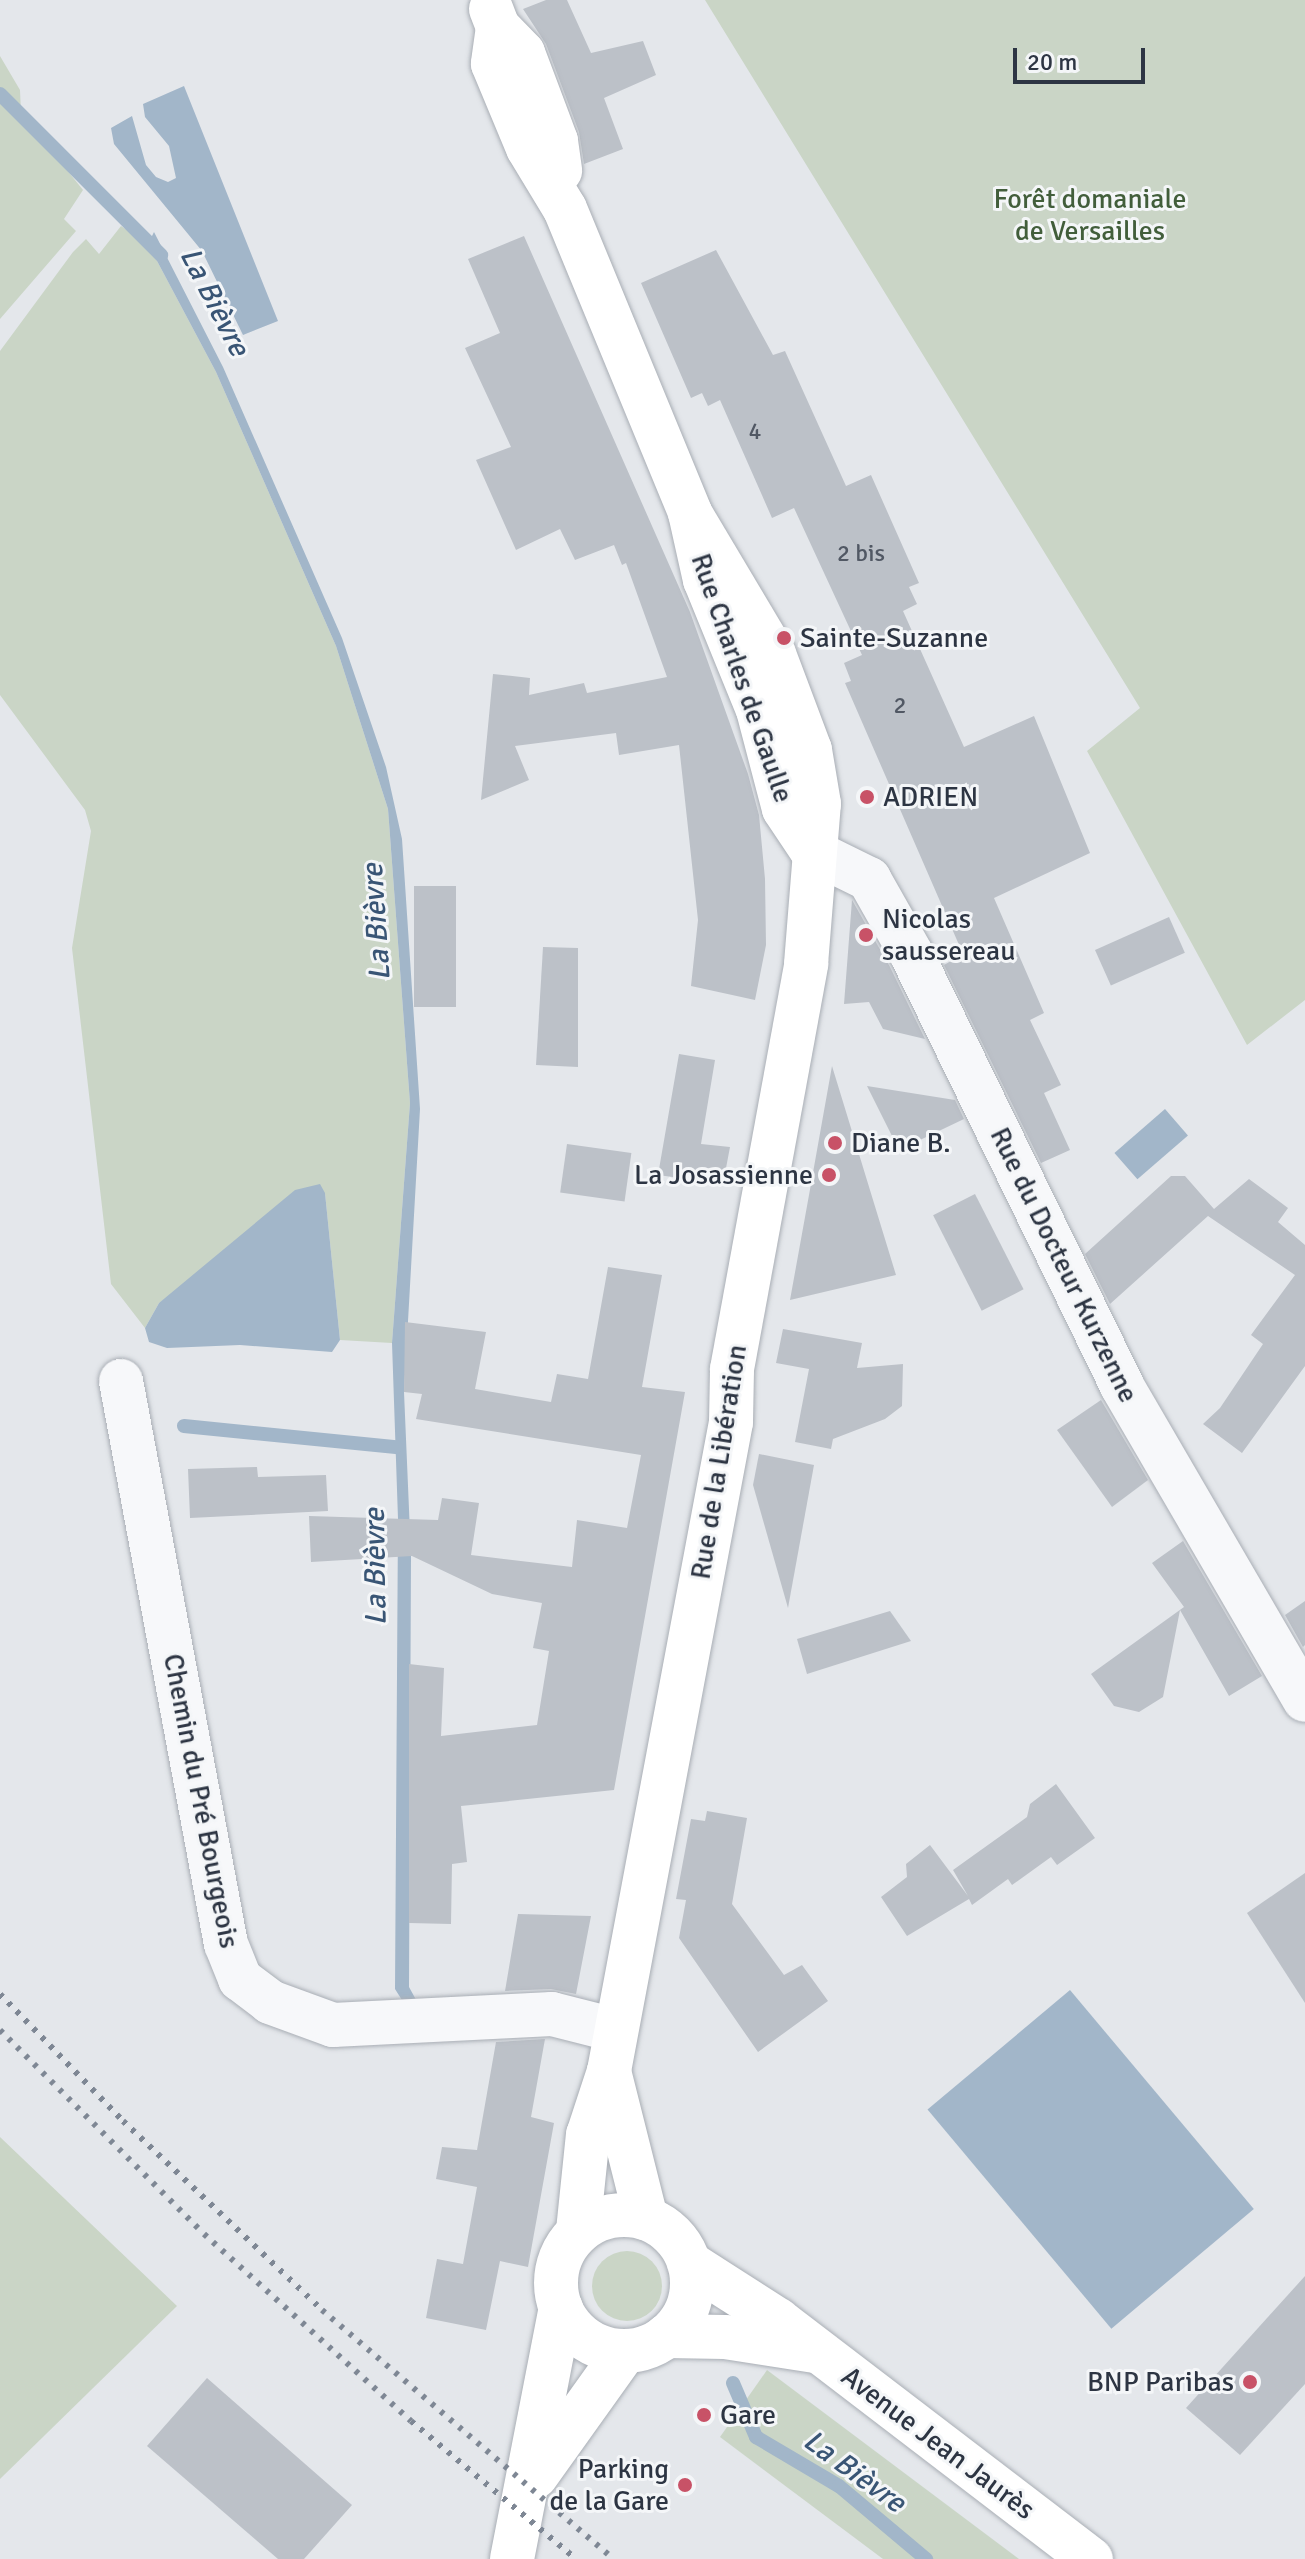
<!DOCTYPE html>
<html>
<head>
<meta charset="utf-8">
<style>
	body { margin:0 }
	#map { position:relative; width:1305px; height:2559px; overflow:hidden; background:#e4e7eb; font-family:Signika,sans-serif }
	div>[style] { position:absolute }
	.green>* { inset:0; background:#cad5c6 }
	.round { border-radius:50% }
	.water>* { inset:0; background:#a2b6c9; transform-origin:0 0 }
	.stream>* { height:14px; margin:-7px; padding:0 7px; transform-origin:7px; border-radius:7px; background:#a2b6c9 }
	.building>* { inset:0; background:#bcc1c8; transform-origin:0 0 }
	.roads { filter:drop-shadow(0 0 2px #a9aeb5) drop-shadow(0 0 2px #a9aeb5) }
	.minor>* { height:44px; margin:-22px; padding:0 22px; transform-origin:22px; border-radius:22px; background:#f7f8fa }
	.major>* { height:44px; margin:-22px; padding:0 22px; transform-origin:22px; border-radius:22px; background:#fff }
	.major>.ring { margin:-22px; padding:0; box-sizing:content-box; background:none; border:44px solid #fff; border-radius:50% }
	.rail>* { height:6px; margin-top:-3px; transform-origin:0; background:repeating-linear-gradient(90deg,#7e8794 0 4px,transparent 0 12px) }
	.dots>* { width:22px; height:22px; translate:-50% -50%; box-sizing:border-box; border:4px solid #f4f6f8; border-radius:50% }
	span { translate:-50% -50%; white-space:nowrap; text-align:center; line-height:1.15; -webkit-text-stroke:6px #f4f6f8; paint-order:stroke }
	.number-label { font-size:24px; color:#515864 }
	.number-label span { -webkit-text-stroke-width:0 }
	.park-label { font-size:28px; color:#425e3b }
	.poi-label { font-size:28px; color:#2d3543 }
	.left { translate:0 -50%; text-align:left }
	.right { translate:-100% -50%; text-align:right }
	.street-label { font-size:28px; color:#2d3543 }
	.water-label { font-size:30px; color:#395575; font-style:italic }
	.scale { position:absolute; left:1013px; top:48px; width:132px; height:36px; box-sizing:border-box; border:4px solid #2d3543; border-top:0; padding-left:10px; font-size:24px; line-height:28px; white-space:nowrap; color:#2d3543; -webkit-text-stroke:6px #f4f6f8; paint-order:stroke }
</style>
</head>
<body>
<div id="map">
	<div class="green">
		<i style="clip-path:polygon(705px 0,1305px 0,1305px 1000px,1247px 1045px,1087px 751px,1140px 708px)"></i>
		<i style="clip-path:polygon(0 56px,20px 90px,21px 113px,83px 190px,64px 219px,76px 231px,0 319px)"></i>
		<i style="clip-path:polygon(121px 226px,148px 244px,216px 372px,336px 646px,388px 809px,410px 1103px,392px 1343px,340px 1340px,325px 1193px,159px 1303px,145px 1328px,111px 1284px,72px 948px,91px 831px,85px 810px,0 695px,0 351px,73px 252px,86px 239px,99px 254px)"></i>
		<i style="clip-path:polygon(0 2137px,177px 2306px,0 2479px)"></i>
		<i class="round" style="left:592px;top:2251px;width:70px;height:70px"></i>
		<i style="clip-path:polygon(767px 2370px,1019px 2559px,883px 2559px,720px 2437px)"></i>
	</div>
	<div class="water">
		<i style="clip-path:polygon(184px 86px,278px 321px,243px 335px,202px 251px,114px 144px,111px 128px,132px 116px,146px 165px,156px 177px,168px 182px,176px 178px,169px 146px,145px 117px,143px 104px)"></i>
		<i style="clip-path:polygon(154px 232px,223px 367px,342px 638px,386px 767px,402px 839px,420px 1109px,404px 1392px,411px 1556px,409px 1987px,425px 2016px,412px 2016px,395px 1989px,398px 1519px,392px 1343px,410px 1103px,388px 809px,336px 646px,216px 372px,148px 244px)"></i>
		<i style="left:1165px;top:1109px;width:35px;height:67px;rotate:49deg"></i>
		<i style="clip-path:polygon(320px 1184px,325px 1193px,340px 1340px,332px 1352px,240px 1345px,167px 1348px,149px 1342px,145px 1328px,159px 1303px,295px 1190px)"></i>
		<i style="left:1070px;top:1990px;width:286px;height:186px;rotate:50deg"></i>
	</div>
	<div class="stream">
		<i style="left:0;top:94px;width:228px;rotate:45deg"></i>
		<i style="left:184px;top:1426px;width:213px;rotate:5.7deg"></i>
		<i style="left:733px;top:2383px;width:59px;rotate:66.9deg"></i>
		<i style="left:756px;top:2437px;width:96px;rotate:30.6deg"></i>
		<i style="left:839px;top:2486px;width:114px;rotate:40deg"></i>
	</div>
	<div class="building">
		<i style="clip-path:polygon(546px 0,567px 0,591px 53px,643px 41px,656px 75px,604px 98px,623px 149px,584px 164px,579px 132px,546px 44px,523px 9px)"></i>
		<i style="clip-path:polygon(524px 236px,690px 612px,748px 774px,759px 815px,765px 879px,766px 945px,755px 1000px,691px 986px,698px 920px,679px 745px,619px 755px,616px 733px,515px 746px,529px 780px,481px 800px,493px 674px,530px 678px,529px 695px,584px 683px,587px 693px,667px 677px,626px 563px,622px 565px,614px 545px,575px 560px,560px 529px,516px 550px,476px 460px,511px 447px,465px 348px,500px 333px,468px 259px)"></i>
		<i style="clip-path:polygon(716px 250px,773px 355px,785px 351px,846px 486px,871px 475px,919px 583px,909px 587px,917px 604px,903px 611px,964px 747px,1034px 716px,1090px 853px,994px 898px,1044px 1013px,1030px 1020px,1061px 1085px,1044px 1093px,1070px 1150px,1041px 1163px,944px 965px,963px 954px,845px 683px,851px 681px,844px 663px,862px 655px,794px 508px,772px 518px,720px 400px,708px 406px,702px 393px,691px 398px,641px 283px)"></i>
		<i style="left:414px;top:886px;width:42px;height:121px"></i>
		<i style="clip-path:polygon(852px 900px,890px 967px,925px 1039px,883px 1029px,869px 1002px,844px 1004px)"></i>
		<i style="left:1169px;top:917px;width:39px;height:81px;rotate:66deg"></i>
		<i style="clip-path:polygon(543px 947px,578px 948px,578px 1067px,536px 1065px)"></i>
		<i style="clip-path:polygon(679px 1054px,715px 1060px,701px 1144px,730px 1147px,723px 1184px,658px 1175px)"></i>
		<i style="clip-path:polygon(832px 1066px,896px 1275px,790px 1300px,809px 1195px)"></i>
		<i style="clip-path:polygon(867px 1086px,955px 1100px,964px 1119px,899px 1150px)"></i>
		<i style="left:567px;top:1144px;width:65px;height:49px;rotate:8deg"></i>
		<i style="clip-path:polygon(1171px 1176px,1185px 1176px,1214px 1209px,1249px 1179px,1288px 1208px,1278px 1222px,1305px 1245px,1305px 1366px,1242px 1453px,1203px 1424px,1220px 1408px,1263px 1344px,1251px 1335px,1295px 1275px,1208px 1216px,1110px 1304px,1085px 1254px)"></i>
		<i style="left:975px;top:1194px;width:107px;height:47px;rotate:63deg"></i>
		<i style="clip-path:polygon(608px 1267px,662px 1275px,642px 1387px,685px 1392px,614px 1790px,461px 1806px,467px 1862px,452px 1864px,451px 1924px,409px 1923px,409px 1664px,444px 1668px,441px 1736px,537px 1725px,549px 1651px,533px 1648px,542px 1603px,492px 1594px,412px 1556px,311px 1562px,309px 1516px,438px 1520px,442px 1498px,479px 1503px,471px 1555px,572px 1567px,577px 1520px,627px 1528px,641px 1455px,416px 1419px,422px 1394px,404px 1392px,405px 1322px,486px 1332px,475px 1389px,551px 1402px,557px 1374px,588px 1379px)"></i>
		<i style="clip-path:polygon(783px 1329px,862px 1343px,857px 1368px,903px 1364px,902px 1406px,885px 1419px,833px 1439px,831px 1449px,795px 1442px,809px 1369px,776px 1363px)"></i>
		<i style="clip-path:polygon(1101px 1400px,1148px 1480px,1112px 1507px,1057px 1430px)"></i>
		<i style="clip-path:polygon(759px 1454px,814px 1465px,788px 1608px,753px 1485px)"></i>
		<i style="clip-path:polygon(257px 1467px,258px 1477px,326px 1475px,328px 1511px,190px 1518px,188px 1469px)"></i>
		<i style="clip-path:polygon(1183px 1541px,1262px 1676px,1229px 1696px,1180px 1610px,1163px 1697px,1139px 1712px,1114px 1706px,1091px 1674px,1184px 1607px,1152px 1563px)"></i>
		<i style="clip-path:polygon(1305px 1601px,1305px 1645px,1303px 1647px,1285px 1615px)"></i>
		<i style="clip-path:polygon(890px 1611px,911px 1641px,807px 1674px,797px 1639px)"></i>
		<i style="clip-path:polygon(1056px 1784px,1095px 1838px,1057px 1865px,1051px 1857px,1012px 1885px,1008px 1879px,972px 1905px,969px 1899px,907px 1936px,881px 1897px,907px 1877px,906px 1864px,930px 1845px,968px 1896px,953px 1870px,1027px 1817px,1030px 1804px)"></i>
		<i style="clip-path:polygon(707px 1811px,747px 1818px,732px 1904px,784px 1975px,802px 1965px,828px 2001px,758px 2052px,679px 1938px,686px 1900px,676px 1899px,691px 1819px,705px 1821px)"></i>
		<i style="clip-path:polygon(1305px 1873px,1305px 2003px,1247px 1913px)"></i>
		<i style="clip-path:polygon(518px 1914px,591px 1916px,576px 1994px,551px 1989px,505px 1991px)"></i>
		<i style="clip-path:polygon(545px 2039px,531px 2117px,554px 2123px,528px 2267px,500px 2261px,486px 2330px,426px 2318px,437px 2259px,463px 2264px,477px 2187px,436px 2179px,442px 2147px,477px 2150px,496px 2042px)"></i>
		<i style="clip-path:polygon(1305px 2276px,1305px 2384px,1240px 2455px,1186px 2408px)"></i>
		<i style="clip-path:polygon(207px 2378px,352px 2505px,304px 2559px,278px 2559px,147px 2446px)"></i>
	</div>
	<div class="roads">
		<div class="minor">
			<i style="left:812px;top:851px;width:64px;rotate:26.2deg"></i>
			<i style="left:869px;top:879px;width:87px;rotate:60.5deg"></i>
			<i style="left:912px;top:955px;width:479px;rotate:64deg"></i>
			<i style="left:1122px;top:1386px;width:363px;rotate:59.8deg"></i>
			<i style="left:121px;top:1381px;width:573px;rotate:79.44deg"></i>
			<i style="left:226px;top:1944px;width:38px;rotate:68deg"></i>
			<i style="left:240px;top:1979px;width:38px;rotate:37deg"></i>
			<i style="left:270px;top:2002px;width:67px;rotate:20.1deg"></i>
			<i style="left:333px;top:2025px;width:219px;rotate:-2.9deg"></i>
			<i style="left:552px;top:2014px;width:65px;rotate:14.3deg"></i>
		</div>
		<div class="major">
			<i style="left:491px;top:9px;width:19px;rotate:69deg"></i>
			<i style="left:498px;top:27px;width:36px;rotate:46deg"></i>
			<i style="left:523px;top:53px;width:94px;rotate:69.4deg"></i>
			<i style="left:556px;top:141px;width:30px;rotate:82deg"></i>
			<i style="left:498px;top:27px;width:37px;rotate:98deg"></i>
			<i style="left:493px;top:64px;width:91px;rotate:67.4deg"></i>
			<i style="left:528px;top:148px;width:71px;rotate:58.8deg"></i>
			<i style="left:565px;top:209px;width:329px;rotate:67.6deg"></i>
			<i style="left:690px;top:513px;width:69px;rotate:77.4deg"></i>
			<i style="left:705px;top:580px;width:140px;rotate:67.8deg"></i>
			<i style="left:758px;top:710px;width:102px;rotate:75.3deg"></i>
			<i style="left:784px;top:809px;width:50px;rotate:56.3deg"></i>
			<i style="left:609px;top:2071px;width:152px;rotate:75.9deg"></i>
			<i class="ring" style="left:556px;top:2215px;width:92px;height:92px"></i>
			<i style="left:578px;top:2231px;width:97px;rotate:-84.1deg"></i>
			<i style="left:588px;top:2135px;width:67px;rotate:-71.8deg"></i>
			<i style="left:609px;top:2071px;width:660px;rotate:-79.35deg"></i>
			<i style="left:731px;top:1422px;width:53px;rotate:-88.9deg"></i>
			<i style="left:732px;top:1369px;width:412px;rotate:-79.6deg"></i>
			<i style="left:806px;top:964px;width:161px;rotate:-85.4deg"></i>
			<i style="left:819px;top:804px;width:55px;rotate:-99.5deg"></i>
			<i style="left:810px;top:750px;width:103px;rotate:-110.6deg"></i>
			<i style="left:774px;top:654px;width:164px;rotate:-120.8deg"></i>
			<i style="left:689px;top:2263px;width:106px;rotate:32.6deg"></i>
			<i style="left:778px;top:2320px;width:394px;rotate:37.4deg"></i>
			<i style="left:666px;top:2336px;width:59px;rotate:1deg"></i>
			<i style="left:725px;top:2337px;width:91px;rotate:8.8deg"></i>
			<i style="left:536px;top:2476px;width:153px;rotate:-54.5deg"></i>
			<i style="left:512px;top:2559px;width:256px;rotate:-79deg"></i>
		</div>
	</div>
	<div class="rail">
		<i style="left:0;top:1994px;width:177px;rotate:45.9deg"></i>
		<i style="left:123px;top:2121px;width:274px;rotate:43.5deg"></i>
		<i style="left:322px;top:2310px;width:384px;rotate:40.5deg"></i>
		<i style="left:0;top:2030px;width:288px;rotate:45deg"></i>
		<i style="left:204px;top:2234px;width:279px;rotate:42.1deg"></i>
		<i style="left:411px;top:2421px;width:215px;rotate:39.9deg"></i>
	</div>
	<div class="dots">
		<i style="left:784px;top:638px;background:#c85267"></i>
		<i style="left:867px;top:797px;background:#c85267"></i>
		<i style="left:866px;top:935px;background:#c85267"></i>
		<i style="left:835px;top:1143px;background:#c85267"></i>
		<i style="left:829px;top:1175px;background:#c85267"></i>
		<i style="left:1250px;top:2382px;background:#c85267"></i>
		<i style="left:704px;top:2415px;background:#c85267"></i>
		<i style="left:685px;top:2485px;background:#c85267"></i>
	</div>
	<div class="number-label">
		<span style="left:755px;top:432px">4</span>
		<span style="left:861px;top:554px">2 bis</span>
		<span style="left:900px;top:706px">2</span>
	</div>
	<div class="park-label">
		<span style="left:1090px;top:215px">Forêt domaniale<br>de Versailles</span>
	</div>
	<div class="poi-label">
		<span class="left" style="left:800px;top:638px">Sainte-Suzanne</span>
		<span class="left" style="left:883px;top:797px">ADRIEN</span>
		<span class="left" style="left:882px;top:935px">Nicolas<br>saussereau</span>
		<span class="left" style="left:851px;top:1143px">Diane B.</span>
		<span class="right" style="left:813px;top:1175px">La Josassienne</span>
		<span class="right" style="left:1234px;top:2382px">BNP Paribas</span>
		<span class="left" style="left:720px;top:2415px">Gare</span>
		<span class="right" style="left:669px;top:2485px">Parking<br>de la Gare</span>
	</div>
	<div class="street-label">
		<span style="left:742px;top:678px;rotate:71deg">Rue Charles de Gaulle</span>
		<span style="left:1064px;top:1265px;rotate:64deg">Rue du Docteur Kurzenne</span>
		<span style="left:719px;top:1462px;rotate:-81deg">Rue de la Libération</span>
		<span style="left:201px;top:1801px;rotate:79deg">Chemin du Pré Bourgeois</span>
		<span style="left:938px;top:2443px;rotate:37deg">Avenue Jean Jaurès</span>
	</div>
	<div class="water-label">
		<span style="left:214px;top:302px;rotate:63deg">La Bièvre</span>
		<span style="left:377px;top:922px;rotate:-94deg">La Bièvre</span>
		<span style="left:376px;top:1567px;rotate:-91deg">La Bièvre</span>
		<span style="left:854px;top:2472px;rotate:36deg">La Bièvre</span>
	</div>
	<div class="scale">20 m</div>
</div>
</body>
</html>
